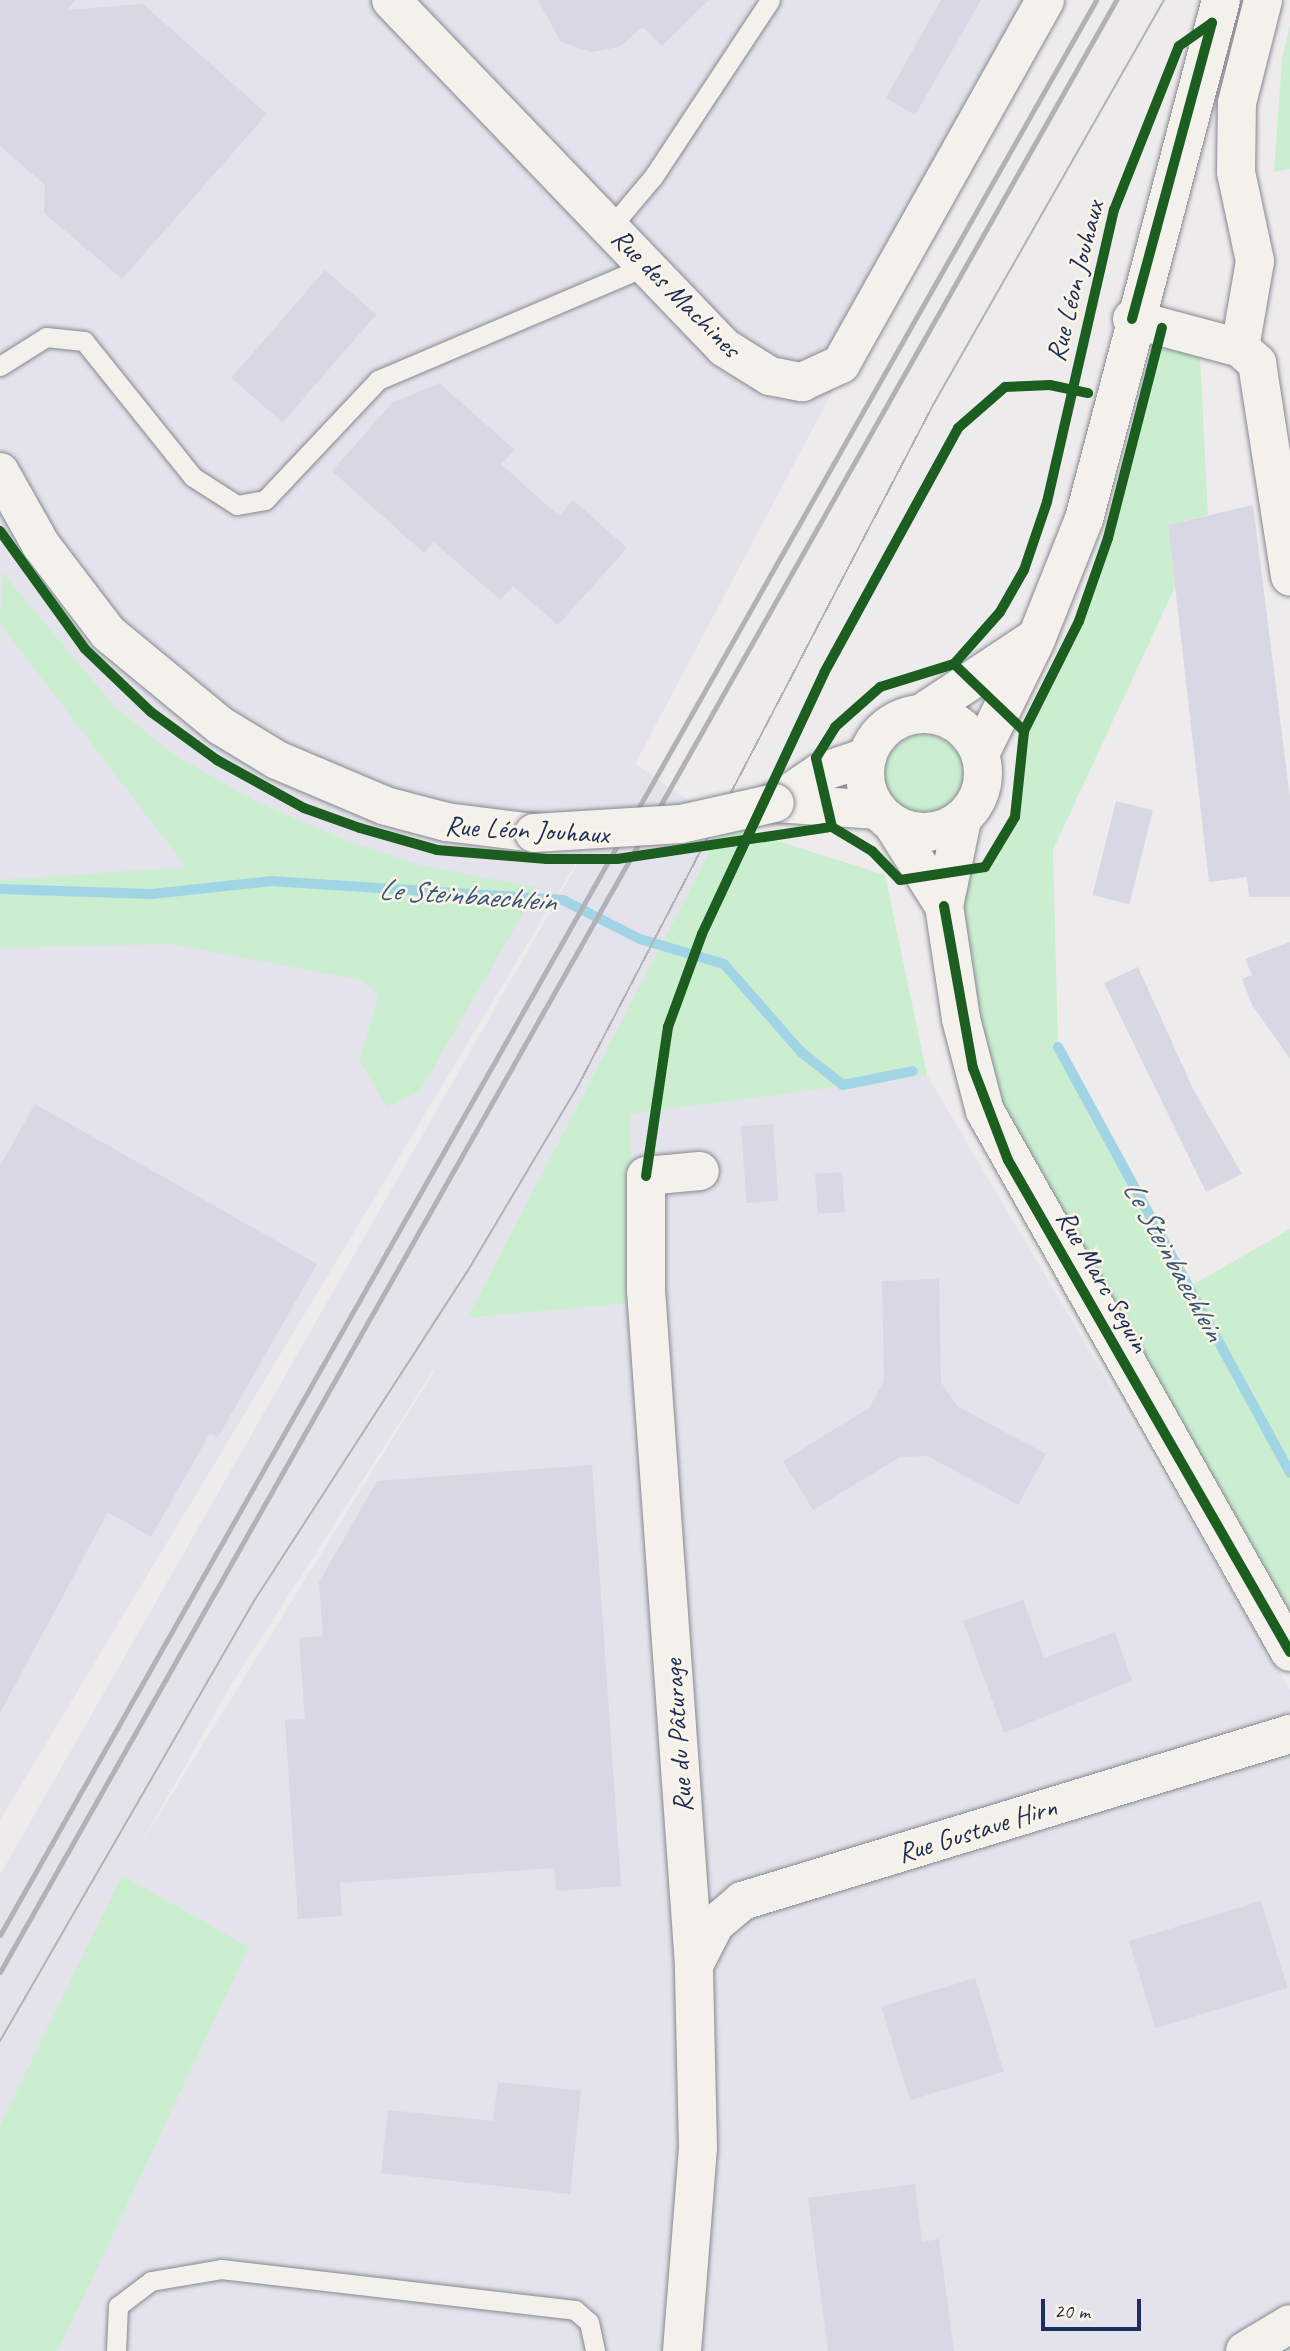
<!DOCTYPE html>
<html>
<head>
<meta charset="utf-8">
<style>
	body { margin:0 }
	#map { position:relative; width:1290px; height:2351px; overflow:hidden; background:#edebec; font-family:Caveat,sans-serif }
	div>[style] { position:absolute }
	.built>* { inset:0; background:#e4e2eb }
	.green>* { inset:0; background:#cbeed0 }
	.round { border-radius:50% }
	.stream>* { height:10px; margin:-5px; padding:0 5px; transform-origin:5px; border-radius:5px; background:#a1d5e5 }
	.building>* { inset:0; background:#d7d8e3; transform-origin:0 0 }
	.roads { filter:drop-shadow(0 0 2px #868992) drop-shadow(0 0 2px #868992) }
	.service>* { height:19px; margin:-9.5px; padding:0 9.5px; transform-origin:9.5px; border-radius:9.5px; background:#f4f1ec }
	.minor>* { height:38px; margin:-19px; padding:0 19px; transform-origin:19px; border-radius:19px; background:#f4f1ec }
	.tertiary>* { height:38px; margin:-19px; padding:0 19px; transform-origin:19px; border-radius:19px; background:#f4f1ec }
	.tertiary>.ring { margin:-19px; padding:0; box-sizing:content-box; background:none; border:38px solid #f4f1ec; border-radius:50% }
	.tram>* { height:2px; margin:-1px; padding:0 1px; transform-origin:1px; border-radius:1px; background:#b1b2b5 }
	.rail>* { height:5px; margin:-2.5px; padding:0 2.5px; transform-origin:2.5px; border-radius:2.5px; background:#b1b2b5 }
	.bridges { filter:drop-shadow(0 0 2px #868992) drop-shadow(0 0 2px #868992) }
	.tertiary-bridge>* { height:38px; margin:-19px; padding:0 19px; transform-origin:19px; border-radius:19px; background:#f4f1ec }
	.cycleway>* { height:10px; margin:-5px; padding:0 5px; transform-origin:5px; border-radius:5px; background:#1b5e20 }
	span { translate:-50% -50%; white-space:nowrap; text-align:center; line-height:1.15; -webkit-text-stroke:5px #fcf5e5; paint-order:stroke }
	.street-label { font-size:28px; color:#1b2f5e }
	.water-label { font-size:30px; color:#34567f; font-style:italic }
	.scale { position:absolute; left:1041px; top:2299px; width:100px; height:32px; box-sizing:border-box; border:4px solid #1b2f5e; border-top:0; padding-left:9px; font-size:21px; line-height:24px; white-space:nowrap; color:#1b2f5e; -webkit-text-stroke:5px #fcf5e5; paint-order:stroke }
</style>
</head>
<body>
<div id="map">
	<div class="built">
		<i style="clip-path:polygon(evenodd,0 0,1040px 0,635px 764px,724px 824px,467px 1318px,633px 1303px,629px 1114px,927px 1075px,1290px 1690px,1290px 2351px,58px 2351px,249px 1947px,122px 1875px,0 2125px,0 1875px,611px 805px,0 1820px,0 0,434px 1369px,435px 1370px,138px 1849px,231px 1685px,434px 1369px)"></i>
	</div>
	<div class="green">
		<i style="clip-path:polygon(1290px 25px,1290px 169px,1274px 172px,1282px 59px)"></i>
		<i style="clip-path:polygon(1162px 328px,1199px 338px,1208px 515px,1168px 525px,1175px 587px,1053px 850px,1058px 1047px,1189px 1287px,1290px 1229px,1290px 1653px,1008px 1160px,950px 872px,985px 867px,1015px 817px,1024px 731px,1079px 621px,1108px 538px)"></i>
		<i style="clip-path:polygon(2px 572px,114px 706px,173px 754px,255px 801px,345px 840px,416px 864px,538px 888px,419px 1092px,387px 1107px,359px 1060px,379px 995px,361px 980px,170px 944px,0 948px,0 880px,186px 867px,0 624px)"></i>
		<i class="round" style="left:882px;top:735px;width:84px;height:84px"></i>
		<i style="clip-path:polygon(724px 824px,885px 875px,927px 1075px,630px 1114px,633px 1303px,467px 1318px)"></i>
		<i style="clip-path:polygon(122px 1875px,249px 1947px,58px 2351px,0 2351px,0 2125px)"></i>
	</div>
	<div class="stream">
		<i style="left:0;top:889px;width:152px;rotate:1.9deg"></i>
		<i style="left:152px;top:894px;width:120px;rotate:-6.2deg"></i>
		<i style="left:271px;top:881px;width:293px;rotate:3.7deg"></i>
		<i style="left:563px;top:900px;width:86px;rotate:26.9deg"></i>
		<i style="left:640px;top:939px;width:88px;rotate:16.6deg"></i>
		<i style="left:724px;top:964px;width:117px;rotate:48.8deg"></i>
		<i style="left:801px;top:1052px;width:53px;rotate:38.2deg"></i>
		<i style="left:843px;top:1085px;width:71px;rotate:-11.3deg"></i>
		<i style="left:1058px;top:1047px;width:485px;rotate:61.4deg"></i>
	</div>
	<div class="building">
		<i style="clip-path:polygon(0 0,76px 0,67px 10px,143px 4px,267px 114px,122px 279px,44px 213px,45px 185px,0 146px)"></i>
		<i style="clip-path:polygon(538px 0,709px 0,662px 46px,643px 27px,619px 47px,591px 52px,561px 42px)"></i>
		<i style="clip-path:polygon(941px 0,981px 0,915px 115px,886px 98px)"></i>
		<i style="left:325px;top:270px;width:68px;height:143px;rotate:41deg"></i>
		<i style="clip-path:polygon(439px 383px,515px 450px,501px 464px,559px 516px,573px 500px,627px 548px,558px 625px,513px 586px,500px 600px,434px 542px,424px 553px,332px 471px,392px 403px)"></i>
		<i style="clip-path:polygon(1253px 505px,1290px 798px,1290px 897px,1249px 897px,1247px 877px,1209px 882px,1168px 525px)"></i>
		<i style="left:1116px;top:801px;width:38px;height:97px;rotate:14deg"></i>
		<i style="clip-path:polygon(1290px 942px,1290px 1059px,1252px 1005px,1242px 979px,1252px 975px,1245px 959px)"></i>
		<i style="clip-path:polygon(1138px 967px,1194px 1091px,1242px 1174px,1206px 1192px,1104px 983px)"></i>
		<i style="clip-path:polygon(35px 1104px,317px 1264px,218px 1437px,210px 1433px,151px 1537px,108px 1512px,0 1713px,0 1166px)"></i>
		<i style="left:773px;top:1124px;width:77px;height:32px;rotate:86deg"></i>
		<i style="left:842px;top:1172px;width:40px;height:27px;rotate:86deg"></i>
		<i style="clip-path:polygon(939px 1279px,941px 1382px,957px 1406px,1046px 1454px,1018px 1505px,928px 1456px,900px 1457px,813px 1510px,783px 1461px,869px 1408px,884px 1381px,882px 1281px)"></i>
		<i style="clip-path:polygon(592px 1465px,621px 1886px,556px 1891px,554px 1868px,340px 1883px,342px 1916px,298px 1919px,285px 1720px,305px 1719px,299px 1638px,323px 1636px,319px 1582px,377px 1481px)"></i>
		<i style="clip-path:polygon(1023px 1600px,1044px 1658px,1115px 1632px,1132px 1681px,1004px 1733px,963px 1621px)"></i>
		<i style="left:1261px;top:1901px;width:91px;height:138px;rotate:73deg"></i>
		<i style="left:975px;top:1978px;width:98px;height:98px;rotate:73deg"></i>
		<i style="clip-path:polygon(498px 2082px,581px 2091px,570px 2194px,381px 2173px,388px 2110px,493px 2121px)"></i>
		<i style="clip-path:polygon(915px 2184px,922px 2242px,939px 2239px,954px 2351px,828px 2351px,808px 2198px)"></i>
	</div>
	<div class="roads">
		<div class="service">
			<i style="left:610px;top:228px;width:67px;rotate:-49.9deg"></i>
			<i style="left:653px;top:177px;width:212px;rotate:-56.5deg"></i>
			<i style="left:0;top:366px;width:54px;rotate:-32.2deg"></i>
			<i style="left:46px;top:337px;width:38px;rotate:6deg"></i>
			<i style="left:84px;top:341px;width:174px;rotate:51.3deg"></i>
			<i style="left:193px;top:477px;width:52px;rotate:32.5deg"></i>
			<i style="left:237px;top:505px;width:28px;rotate:-10deg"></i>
			<i style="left:265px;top:500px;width:165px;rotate:-46.7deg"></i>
			<i style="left:378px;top:380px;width:289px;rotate:-23deg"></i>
			<i style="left:116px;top:2351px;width:45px;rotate:-87.5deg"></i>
			<i style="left:118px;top:2306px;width:41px;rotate:-37.1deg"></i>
			<i style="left:151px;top:2281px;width:71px;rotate:-9.7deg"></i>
			<i style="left:221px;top:2269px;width:356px;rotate:6.6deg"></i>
			<i style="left:575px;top:2310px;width:18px;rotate:41deg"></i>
			<i style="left:589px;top:2322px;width:30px;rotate:78deg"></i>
		</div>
		<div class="minor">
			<i style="left:391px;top:0;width:482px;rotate:46.2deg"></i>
			<i style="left:725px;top:348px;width:53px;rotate:31.9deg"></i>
			<i style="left:770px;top:376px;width:33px;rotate:11deg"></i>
			<i style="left:802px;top:382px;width:43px;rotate:-24.8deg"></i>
			<i style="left:841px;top:364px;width:417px;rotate:-60.7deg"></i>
			<i style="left:1132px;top:319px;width:112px;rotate:15deg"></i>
			<i style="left:1240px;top:348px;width:23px;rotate:41deg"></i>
			<i style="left:1257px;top:363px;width:216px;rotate:81.2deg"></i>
			<i style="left:1240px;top:348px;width:88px;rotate:-80.2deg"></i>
			<i style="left:1255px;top:261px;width:91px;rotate:-102.1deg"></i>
			<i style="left:1236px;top:172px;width:69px;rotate:-89.2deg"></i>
			<i style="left:1237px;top:103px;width:106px;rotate:-75.8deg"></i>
			<i style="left:1037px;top:637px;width:127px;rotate:-68.3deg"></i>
			<i style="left:1084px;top:519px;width:537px;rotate:-75.21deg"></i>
			<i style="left:694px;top:1965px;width:46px;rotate:-62.9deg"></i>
			<i style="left:715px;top:1924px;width:35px;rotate:-40deg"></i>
			<i style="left:742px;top:1901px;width:573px;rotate:-16.95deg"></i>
			<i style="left:682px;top:2351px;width:204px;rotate:-85.5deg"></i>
			<i style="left:698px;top:2148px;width:183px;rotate:-91.3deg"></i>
			<i style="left:694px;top:1965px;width:677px;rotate:-94.07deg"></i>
			<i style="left:646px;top:1290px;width:114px;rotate:-90deg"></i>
			<i style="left:646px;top:1176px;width:54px;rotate:-5.3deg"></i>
			<i style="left:1245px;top:2351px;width:52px;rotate:-31deg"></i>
		</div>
		<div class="tertiary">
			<i style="left:0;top:472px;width:84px;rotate:60.7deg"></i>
			<i style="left:41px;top:545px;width:111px;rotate:52.7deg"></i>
			<i style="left:108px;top:633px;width:146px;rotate:39.5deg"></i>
			<i style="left:221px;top:726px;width:66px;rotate:31.3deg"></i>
			<i style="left:277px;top:760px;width:118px;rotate:22.9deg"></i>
			<i style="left:386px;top:806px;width:62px;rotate:14.9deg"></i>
			<i style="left:446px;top:822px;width:89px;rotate:7.1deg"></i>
			<i style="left:922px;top:713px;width:138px;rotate:-33.5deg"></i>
			<i class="ring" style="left:865px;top:714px;width:80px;height:80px"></i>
			<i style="left:981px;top:752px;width:123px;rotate:-63.9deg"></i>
			<i style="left:775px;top:803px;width:53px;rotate:-34.3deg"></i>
			<i style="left:819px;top:773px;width:51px;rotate:-18.4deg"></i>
			<i style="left:775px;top:803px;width:103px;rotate:3.9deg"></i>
			<i style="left:962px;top:820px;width:88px;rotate:101.8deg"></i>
			<i style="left:944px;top:906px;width:114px;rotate:81.4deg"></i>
			<i style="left:961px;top:1019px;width:95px;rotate:75.4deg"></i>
			<i style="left:985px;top:1111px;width:621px;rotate:60.59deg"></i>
			<i style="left:892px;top:823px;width:98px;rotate:57.9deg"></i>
		</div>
	</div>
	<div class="tram">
		<i style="left:0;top:2041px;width:508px;rotate:-60deg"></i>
		<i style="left:254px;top:1601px;width:392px;rotate:-57.1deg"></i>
		<i style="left:467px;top:1272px;width:219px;rotate:-59.2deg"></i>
		<i style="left:579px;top:1084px;width:766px;rotate:-62.46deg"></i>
		<i style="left:933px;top:405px;width:466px;rotate:-60.3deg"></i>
	</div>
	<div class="rail">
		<i style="left:0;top:1935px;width:2224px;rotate:-60.47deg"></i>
		<i style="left:0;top:1972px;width:2266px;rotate:-60.49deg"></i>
	</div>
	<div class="bridges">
		<div class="tertiary-bridge">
			<i style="left:534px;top:833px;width:147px;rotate:-3.5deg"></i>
			<i style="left:681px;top:824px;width:96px;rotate:-12.6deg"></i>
		</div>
	</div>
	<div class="cycleway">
		<i style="left:1132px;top:319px;width:307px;rotate:-74.9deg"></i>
		<i style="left:0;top:531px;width:145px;rotate:54.2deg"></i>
		<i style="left:85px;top:649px;width:91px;rotate:43.7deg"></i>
		<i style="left:151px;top:712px;width:82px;rotate:36deg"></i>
		<i style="left:217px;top:760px;width:99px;rotate:28.9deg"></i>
		<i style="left:304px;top:808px;width:59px;rotate:19.7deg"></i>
		<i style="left:360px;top:828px;width:80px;rotate:15.9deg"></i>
		<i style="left:437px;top:850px;width:110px;rotate:4.7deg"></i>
		<i style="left:547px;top:859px;width:70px"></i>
		<i style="left:617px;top:859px;width:217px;rotate:-8.5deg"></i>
		<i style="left:832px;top:827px;width:47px;rotate:31deg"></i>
		<i style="left:872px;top:851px;width:40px;rotate:46deg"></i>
		<i style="left:900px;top:880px;width:86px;rotate:-8.7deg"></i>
		<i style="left:985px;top:867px;width:58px;rotate:-59deg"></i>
		<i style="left:1015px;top:817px;width:86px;rotate:-84deg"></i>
		<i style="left:1024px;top:731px;width:123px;rotate:-63.4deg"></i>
		<i style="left:1079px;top:621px;width:88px;rotate:-70.7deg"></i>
		<i style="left:1108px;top:538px;width:217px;rotate:-75.6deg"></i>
		<i style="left:954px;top:664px;width:97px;rotate:43.7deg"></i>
		<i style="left:832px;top:827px;width:71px;rotate:-103.1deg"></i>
		<i style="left:816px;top:758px;width:36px;rotate:-58deg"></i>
		<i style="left:835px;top:727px;width:60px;rotate:-41.6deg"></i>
		<i style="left:880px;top:687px;width:77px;rotate:-17.3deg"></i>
		<i style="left:954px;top:664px;width:69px;rotate:-48.5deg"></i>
		<i style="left:1000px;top:612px;width:48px;rotate:-60.3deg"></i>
		<i style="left:1024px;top:570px;width:72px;rotate:-71.3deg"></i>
		<i style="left:1047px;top:502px;width:300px;rotate:-77.1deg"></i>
		<i style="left:1114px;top:210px;width:176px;rotate:-68.4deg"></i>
		<i style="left:1179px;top:46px;width:40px;rotate:-34.9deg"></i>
		<i style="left:944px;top:906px;width:165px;rotate:79.9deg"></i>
		<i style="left:973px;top:1068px;width:98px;rotate:69.2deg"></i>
		<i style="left:1008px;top:1160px;width:567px;rotate:60.18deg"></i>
		<i style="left:646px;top:1176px;width:151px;rotate:-81.6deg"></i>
		<i style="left:668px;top:1027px;width:99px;rotate:-69.9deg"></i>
		<i style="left:702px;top:934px;width:288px;rotate:-64.9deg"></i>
		<i style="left:824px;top:673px;width:279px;rotate:-61.3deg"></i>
		<i style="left:958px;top:428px;width:62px;rotate:-41.1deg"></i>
		<i style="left:1005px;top:387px;width:45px;rotate:-2.5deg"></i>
		<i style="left:1050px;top:385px;width:39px;rotate:12deg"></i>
	</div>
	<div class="street-label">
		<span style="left:1075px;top:281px;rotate:-76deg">Rue Léon Jouhaux</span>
		<span style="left:676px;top:293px;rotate:45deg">Rue des Machines</span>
		<span style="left:527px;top:830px;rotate:3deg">Rue Léon Jouhaux</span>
		<span style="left:1103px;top:1281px;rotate:60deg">Rue Marc Seguin</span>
		<span style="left:678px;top:1736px;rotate:-94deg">Rue du Pâturage</span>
		<span style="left:977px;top:1830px;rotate:-17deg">Rue Gustave Hirn</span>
	</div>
	<div class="water-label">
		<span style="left:467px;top:895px;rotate:4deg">Le Steinbaechlein</span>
		<span style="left:1174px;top:1260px;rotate:61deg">Le Steinbaechlein</span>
	</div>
	<div class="scale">20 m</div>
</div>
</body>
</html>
